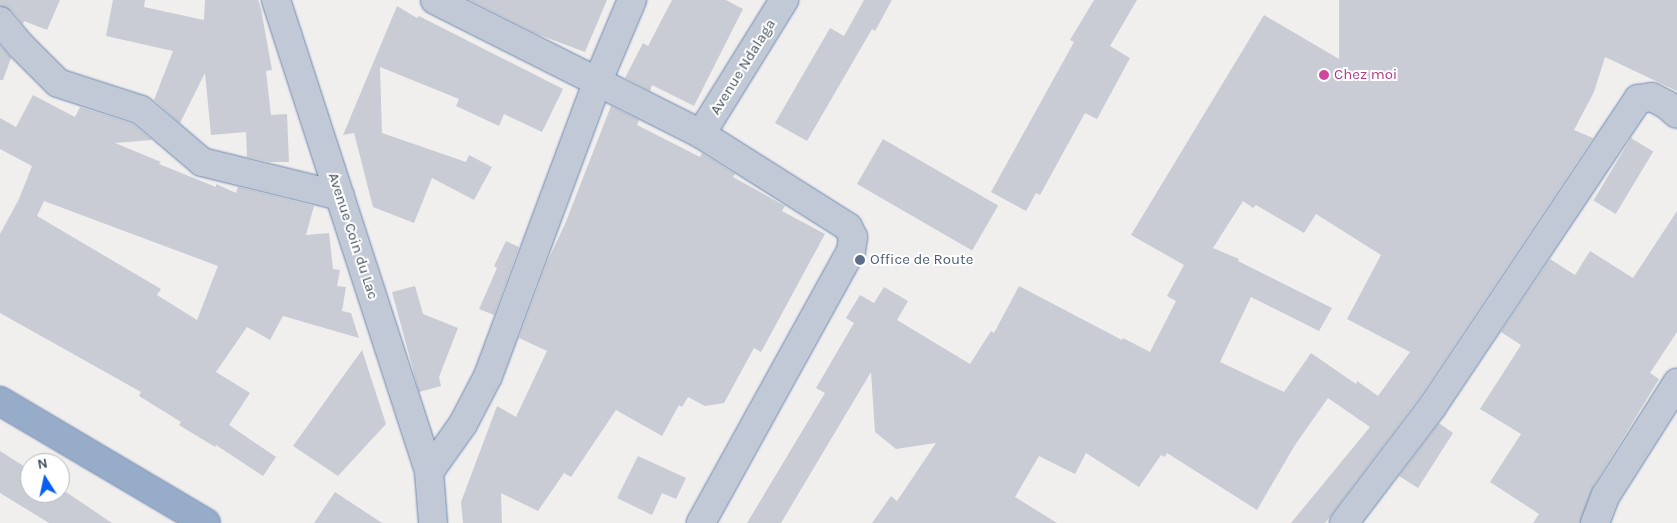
<!DOCTYPE html>
<html>
<head>
<meta charset="utf-8">
<style>
	body { margin:0 }
	#map { position:relative; width:1677px; height:523px; overflow:hidden; background:#f1eeee; font-family:Karla,sans-serif }
	div>[style] { position:absolute }
	.building>* { inset:0; background:#c9ccd4; transform-origin:0 0 }
	.roads { filter:drop-shadow(0 0 1px #6b87ae) drop-shadow(0 0 1px #6b87ae) }
	.minor>* { height:28px; margin:-14px; padding:0 14px; transform-origin:14px; border-radius:14px; background:#c0c9d5 }
	.trunk>* { height:28px; margin:-14px; padding:0 14px; transform-origin:14px; border-radius:14px; background:#96acc9 }
	.dots>* { width:14px; height:14px; translate:-50% -50%; box-sizing:border-box; border:2px solid #fff; border-radius:50% }
	span { translate:-50% -50%; white-space:nowrap; text-align:center; line-height:1.15; -webkit-text-stroke:4px #fff; paint-order:stroke }
	.street-label { font-size:15px; color:#44505d }
	.hotel-label { font-size:15px; color:#b23c85 }
	.left { translate:0 -50%; text-align:left }
	.service-label { font-size:15px; color:#4e5e75 }
	.north { position:absolute; left:20px; top:453px; width:50px; height:50px; box-sizing:border-box; background:#fff; border:1px solid #b4b9be; border-radius:50%; rotate:350deg; font-size:14px; font-weight:700; line-height:20px; text-align:center; color:#44505d }
	.north::after { content:''; display:block; margin:auto; width:18px; height:22px; background:#065ff3; clip-path:polygon(50% 0,100% 100%,50% 72%,0 100%) }
</style>
</head>
<body>
<div id="map">
	<div class="building">
		<i style="clip-path:polygon(0 0,60px 0,47px 30px,24px 21px,23px 24px,12px 11px,0 6px)"></i>
		<i style="clip-path:polygon(113px 0,145px 0,144px 7px,204px 20px,205px 0,258px 0,261px 9px,272px 70px,266px 71px,271px 115px,287px 114px,289px 162px,269px 162px,247px 157px,246px 132px,211px 135px,205px 73px,180px 123px,154px 100px,173px 51px,106px 36px)"></i>
		<i style="clip-path:polygon(470px 0,607px 0,585px 52px,537px 34px)"></i>
		<i style="clip-path:polygon(672px 0,726px 0,743px 9px,694px 106px,652px 85px,650px 91px,625px 78px,643px 43px,648px 46px)"></i>
		<i style="clip-path:polygon(864px 0,892px 0,875px 31px,872px 29px,807px 141px,775px 123px,830px 28px,844px 36px)"></i>
		<i style="clip-path:polygon(1094px 0,1137px 0,1110px 46px,1130px 58px,1097px 119px,1085px 113px,1040px 195px,1036px 193px,1026px 211px,991px 192px,1074px 42px,1070px 40px)"></i>
		<i style="clip-path:polygon(evenodd,1339px 0,1677px 0,1677px 91px,1605px 57px,1594px 92px,1574px 130px,1593px 138px,1419px 398px,1325px 523px,1291px 523px,1370px 427px,1328px 398px,1295px 445px,1257px 510px,1167px 453px,1165px 457px,1161px 455px,1139px 487px,1086px 453px,1075px 474px,1039px 456px,1015px 497px,1057px 523px,872px 523px,891px 496px,897px 501px,936px 443px,896px 449px,875px 432px,871px 372px,781px 523px,747px 523px,825px 393px,816px 388px,854px 323px,846px 318px,860px 295px,874px 303px,884px 287px,908px 301px,897px 320px,970px 364px,991px 331px,994px 333px,1019px 286px,1122px 340px,1123px 338px,1150px 352px,1176px 301px,1167px 296px,1184px 265px,1131px 235px,1264px 15px,1339px 59px,1339px 0,1243px 201px,1253px 208px,1256px 205px,1304px 233px,1316px 214px,1381px 255px,1347px 319px,1410px 352px,1378px 396px,1357px 381px,1356px 384px,1311px 353px,1284px 392px,1220px 362px,1251px 297px,1319px 331px,1332px 308px,1238px 261px,1239px 259px,1213px 248px,1243px 201px)"></i>
		<i style="clip-path:polygon(397px 6px,417px 18px,419px 16px,563px 89px,542px 132px,504px 114px,499px 126px,456px 106px,459px 99px,380px 67px,382px 133px,466px 162px,469px 155px,492px 167px,474px 200px,432px 178px,414px 223px,373px 207px,354px 133px,343px 135px)"></i>
		<i style="clip-path:polygon(0 45px,11px 58px,3px 80px,0 80px)"></i>
		<i style="clip-path:polygon(evenodd,33px 95px,75px 117px,80px 107px,133px 124px,152px 140px,115px 143px,161px 162px,159px 164px,216px 187px,216px 184px,236px 193px,238px 187px,314px 206px,306px 235px,329px 233px,333px 269px,340px 270px,337px 286px,346px 287px,342px 311px,351px 313px,359px 338px,283px 316px,270px 340px,247px 327px,216px 372px,250px 393px,229px 425px,276px 457px,263px 476px,216px 445px,215px 447px,179px 425px,181px 422px,139px 396px,141px 392px,0 313px,0 234px,19px 199px,32px 166px,0 149px,0 118px,16px 127px,33px 95px,44px 201px,218px 266px,197px 320px,157px 295px,161px 289px,37px 216px,44px 201px)"></i>
		<i style="clip-path:polygon(611px 106px,639px 120px,637px 125px,700px 157px,702px 153px,735px 174px,733px 177px,785px 206px,782px 211px,825px 234px,761px 352px,754px 348px,724px 403px,705px 406px,688px 397px,682px 407px,679px 405px,662px 436px,616px 410px,571px 477px,564px 473px,538px 511px,501px 493px,502px 523px,463px 523px,461px 502px,497px 406px,516px 417px,547px 351px,519px 338px,548px 260px,565px 224px)"></i>
		<i style="left:1631px;top:138px;width:26px;height:73px;rotate:31deg"></i>
		<i style="left:883px;top:139px;width:133px;height:52px;rotate:30deg"></i>
		<i style="clip-path:polygon(1677px 211px,1677px 332px,1650px 373px,1659px 379px,1593px 487px,1580px 523px,1533px 523px,1539px 514px,1490px 482px,1521px 434px,1480px 409px,1521px 345px,1501px 332px,1550px 259px,1575px 275px,1590px 251px,1633px 278px)"></i>
		<i style="clip-path:polygon(506px 241px,519px 247px,494px 315px,479px 309px,497px 268px,494px 266px)"></i>
		<i style="clip-path:polygon(415px 286px,423px 314px,458px 328px,439px 377px,441px 386px,419px 392px,392px 292px)"></i>
		<i style="clip-path:polygon(362px 350px,386px 424px,338px 476px,293px 446px)"></i>
		<i style="clip-path:polygon(1439px 423px,1453px 433px,1418px 488px,1399px 476px)"></i>
		<i style="clip-path:polygon(0 451px,30px 470px,30px 493px,60px 493px,60px 488px,112px 523px,49px 523px,0 493px)"></i>
		<i style="clip-path:polygon(638px 456px,686px 478px,676px 499px,662px 493px,652px 515px,617px 498px)"></i>
		<i style="clip-path:polygon(335px 492px,382px 523px,314px 523px)"></i>
	</div>
	<div class="roads">
		<div class="minor">
			<i style="left:276px;top:0;width:496px;rotate:72deg"></i>
			<i style="left:429px;top:472px;width:51px;rotate:85.5deg"></i>
			<i style="left:435px;top:0;width:298px;rotate:26.7deg"></i>
			<i style="left:701px;top:134px;width:174px;rotate:32.3deg"></i>
			<i style="left:848px;top:227px;width:11px;rotate:63deg"></i>
			<i style="left:853px;top:237px;width:14px;rotate:98deg"></i>
			<i style="left:851px;top:251px;width:311px;rotate:118.9deg"></i>
			<i style="left:0;top:21px;width:33px;rotate:50deg"></i>
			<i style="left:21px;top:46px;width:52px;rotate:45deg"></i>
			<i style="left:58px;top:83px;width:87px;rotate:18deg"></i>
			<i style="left:141px;top:110px;width:80px;rotate:40.4deg"></i>
			<i style="left:202px;top:162px;width:142px;rotate:13.8deg"></i>
			<i style="left:701px;top:134px;width:158px;rotate:-58.2deg"></i>
			<i style="left:429px;top:472px;width:59px;rotate:-54.7deg"></i>
			<i style="left:463px;top:424px;width:54px;rotate:-62.5deg"></i>
			<i style="left:488px;top:376px;width:313px;rotate:-69.6deg"></i>
			<i style="left:597px;top:83px;width:90px;rotate:-67.1deg"></i>
			<i style="left:1344px;top:523px;width:146px;rotate:-52.8deg"></i>
			<i style="left:1432px;top:407px;width:371px;rotate:-56.2deg"></i>
			<i style="left:1638px;top:99px;width:14px;rotate:-8deg"></i>
			<i style="left:1652px;top:97px;width:17px;rotate:28deg"></i>
			<i style="left:1667px;top:105px;width:13px;rotate:42deg"></i>
			<i style="left:1595px;top:523px;width:30px;rotate:-69deg"></i>
			<i style="left:1606px;top:495px;width:133px;rotate:-57.6deg"></i>
		</div>
		<div class="trunk">
			<i style="left:0;top:401px;width:239px;rotate:30.6deg"></i>
		</div>
	</div>
	<div class="dots">
		<i style="left:1324px;top:75px;background:#d1479c"></i>
		<i style="left:860px;top:260px;background:#5c6f8a"></i>
	</div>
	<div class="street-label">
		<span style="left:743px;top:67px;rotate:-58deg">Avenue Ndalaga</span>
		<span style="left:353px;top:236px;rotate:72deg">Avenue Coin du Lac</span>
	</div>
	<div class="hotel-label">
		<span class="left" style="left:1334px;top:75px">Chez moi</span>
	</div>
	<div class="service-label">
		<span class="left" style="left:870px;top:260px">Office de Route</span>
	</div>
	<div class="north">N</div>
</div>
</body>
</html>
